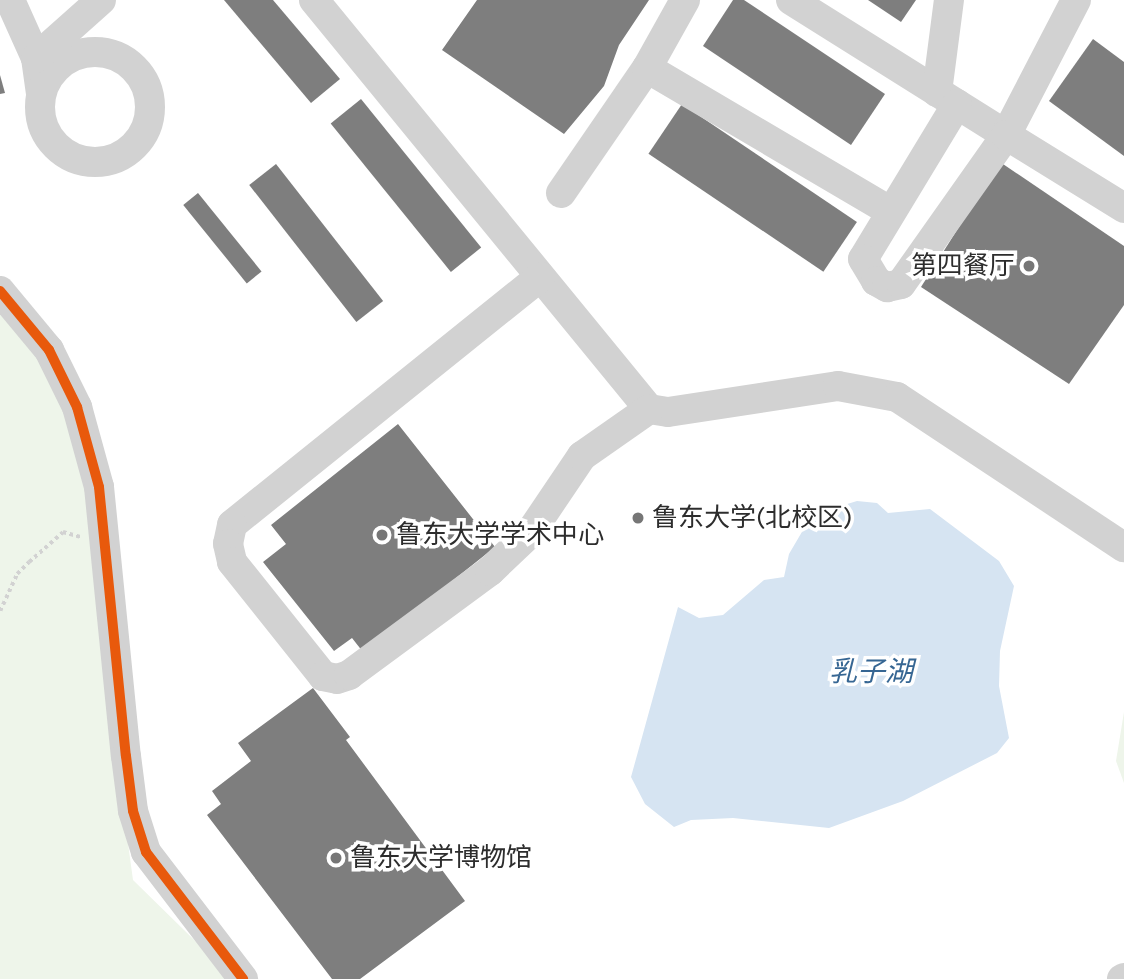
<!DOCTYPE html>
<html>
<head>
<meta charset="utf-8">
<style>
	body { margin:0 }
	#map { position:relative; width:1124px; height:979px; overflow:hidden; background:#fff; font-family:Karla,"Noto Sans SC",sans-serif }
	div>[style] { position:absolute }
	.green>* { inset:0; background:#eef5ea }
	.water>* { inset:0; background:#d6e4f2 }
	.building>* { inset:0; background:#7e7e7e; transform-origin:0 0 }
	.path>* { height:3.5px; margin-top:-1.75px; transform-origin:0; background:repeating-linear-gradient(90deg,#d2d2d2 0 3.5px,transparent 0 7px) }
	.minor>* { height:30px; margin:-15px; padding:0 15px; transform-origin:15px; border-radius:15px; background:#d2d2d2 }
	.minor>.ring { margin:-15px; padding:0; box-sizing:content-box; background:none; border:30px solid #d2d2d2; border-radius:50% }
	.cycleway>* { height:10px; margin:-5px; padding:0 5px; transform-origin:5px; border-radius:5px; background:#e8590c }
	.dots>* { width:19px; height:19px; translate:-50% -50%; box-sizing:border-box; border:4px solid #fff; border-radius:50% }
	span { translate:-50% -50%; white-space:nowrap; text-align:center; line-height:1.15; -webkit-text-stroke:7px #fff; paint-order:stroke }
	.poi-label { font-size:26px; color:#2d2d2d }
	.right { translate:-100% -50%; text-align:right }
	.left { translate:0 -50%; text-align:left }
	.water-label { font-size:28px; color:#366693; font-style:italic }
</style>
</head>
<body>
<div id="map">
	<div class="green">
		<i style="clip-path:polygon(0 280px,54px 364px,90px 500px,104px 667px,133px 880px,234px 979px,0 979px)"></i>
		<i style="clip-path:polygon(1124px 712px,1124px 783px,1116px 761px)"></i>
	</div>
	<div class="water">
		<i style="clip-path:polygon(857px 501px,877px 503px,888px 513px,930px 509px,999px 561px,1014px 586px,1000px 651px,999px 686px,1009px 738px,997px 753px,903px 801px,829px 828px,733px 818px,691px 820px,674px 827px,645px 804px,631px 777px,678px 607px,699px 618px,723px 615px,764px 580px,784px 577px,789px 554px,806px 525px,831px 509px)"></i>
	</div>
	<div class="building">
		<i style="clip-path:polygon(224px 0,273px 0,340px 79px,311px 103px)"></i>
		<i style="clip-path:polygon(477px 0,649px 0,619px 45px,604px 86px,564px 134px,442px 50px)"></i>
		<i style="clip-path:polygon(733px 0,744px 0,885px 94px,851px 145px,703px 46px)"></i>
		<i style="clip-path:polygon(868px 0,916px 0,901px 22px)"></i>
		<i style="clip-path:polygon(1093px 39px,1124px 62px,1124px 156px,1049px 101px)"></i>
		<i style="clip-path:polygon(0 75px,5px 93px,0 94px)"></i>
		<i style="left:361px;top:99px;width:191px;height:39px;rotate:51deg"></i>
		<i style="left:682px;top:104px;width:211px;height:60px;rotate:34deg"></i>
		<i style="clip-path:polygon(1000px 162px,1124px 246px,1124px 305px,1069px 384px,921px 287px)"></i>
		<i style="left:276px;top:164px;width:174px;height:34px;rotate:52deg"></i>
		<i style="left:198px;top:193px;width:101px;height:19px;rotate:51deg"></i>
		<i style="clip-path:polygon(398px 424px,495px 547px,363px 652px,352px 638px,334px 651px,263px 562px,286px 544px,271px 525px)"></i>
		<i style="clip-path:polygon(313px 688px,350px 737px,346px 740px,465px 901px,360px 979px,332px 979px,207px 815px,221px 804px,212px 791px,251px 761px,238px 743px)"></i>
	</div>
	<div class="path">
		<i style="left:0;top:611px;width:41px;rotate:-65.3deg"></i>
		<i style="left:17px;top:574px;width:17px;rotate:-45deg"></i>
		<i style="left:29px;top:562px;width:45px;rotate:-41.4deg"></i>
		<i style="left:63px;top:532px;width:18px;rotate:16deg"></i>
	</div>
	<div class="minor">
		<i style="left:10px;top:0;width:64px;rotate:65.9deg"></i>
		<i style="left:36px;top:58px;width:35px;rotate:82deg"></i>
		<i style="left:314px;top:0;width:529px;rotate:50.68deg"></i>
		<i style="left:649px;top:409px;width:19px;rotate:9deg"></i>
		<i style="left:668px;top:412px;width:172px;rotate:-8.7deg"></i>
		<i style="left:838px;top:386px;width:60px;rotate:10.6deg"></i>
		<i style="left:897px;top:397px;width:272px;rotate:33.5deg"></i>
		<i style="left:791px;top:0;width:254px;rotate:32.1deg"></i>
		<i style="left:1006px;top:135px;width:152px;rotate:-62.6deg"></i>
		<i class="ring" style="left:40px;top:52px;width:80px;height:80px"></i>
		<i style="left:36px;top:58px;width:87px;rotate:-41.7deg"></i>
		<i style="left:647px;top:68px;width:283px;rotate:30.5deg"></i>
		<i style="left:937px;top:92px;width:93px;rotate:-82.6deg"></i>
		<i style="left:957px;top:104px;width:181px;rotate:121.2deg"></i>
		<i style="left:863px;top:259px;width:26px;rotate:59deg"></i>
		<i style="left:876px;top:281px;width:13px;rotate:29deg"></i>
		<i style="left:887px;top:287px;width:14px;rotate:-12deg"></i>
		<i style="left:901px;top:284px;width:182px;rotate:-54.8deg"></i>
		<i style="left:1006px;top:135px;width:139px;rotate:31.7deg"></i>
		<i style="left:561px;top:193px;width:152px;rotate:-55.5deg"></i>
		<i style="left:647px;top:68px;width:78px;rotate:-60.8deg"></i>
		<i style="left:540px;top:277px;width:395px;rotate:141.2deg"></i>
		<i style="left:232px;top:525px;width:19px;rotate:102deg"></i>
		<i style="left:228px;top:544px;width:18px;rotate:77deg"></i>
		<i style="left:232px;top:562px;width:146px;rotate:51.4deg"></i>
		<i style="left:323px;top:676px;width:14px;rotate:12deg"></i>
		<i style="left:337px;top:679px;width:13px;rotate:-18deg"></i>
		<i style="left:349px;top:675px;width:175px;rotate:-36.4deg"></i>
		<i style="left:490px;top:571px;width:55px;rotate:-43.5deg"></i>
		<i style="left:530px;top:533px;width:93px;rotate:-56deg"></i>
		<i style="left:582px;top:456px;width:82px;rotate:-35deg"></i>
		<i style="left:0;top:291px;width:77px;rotate:50.3deg"></i>
		<i style="left:49px;top:350px;width:64px;rotate:63.8deg"></i>
		<i style="left:77px;top:407px;width:83px;rotate:74.6deg"></i>
		<i style="left:99px;top:487px;width:270px;rotate:84.3deg"></i>
		<i style="left:126px;top:756px;width:55px;rotate:82.7deg"></i>
		<i style="left:133px;top:811px;width:43px;rotate:72.4deg"></i>
		<i style="left:146px;top:852px;width:160px;rotate:52.6deg"></i>
		<i style="left:1122px;top:979px;width:2px;rotate:-27deg"></i>
	</div>
	<div class="cycleway">
		<i style="left:0;top:291px;width:77px;rotate:50.3deg"></i>
		<i style="left:49px;top:350px;width:64px;rotate:63.8deg"></i>
		<i style="left:77px;top:407px;width:83px;rotate:74.6deg"></i>
		<i style="left:99px;top:487px;width:270px;rotate:84.3deg"></i>
		<i style="left:126px;top:756px;width:55px;rotate:82.7deg"></i>
		<i style="left:133px;top:811px;width:43px;rotate:72.4deg"></i>
		<i style="left:146px;top:852px;width:160px;rotate:52.6deg"></i>
	</div>
	<div class="dots">
		<i style="left:1029px;top:266px;background:#767676"></i>
		<i style="left:638px;top:518px;background:#767676"></i>
		<i style="left:382px;top:535px;background:#767676"></i>
		<i style="left:336px;top:858px;background:#767676"></i>
	</div>
	<div class="poi-label">
		<span class="right" style="left:1015px;top:266px">第四餐厅</span>
		<span class="left" style="left:652px;top:518px">鲁东大学(北校区)</span>
		<span class="left" style="left:396px;top:535px">鲁东大学学术中心</span>
		<span class="left" style="left:350px;top:858px">鲁东大学博物馆</span>
	</div>
	<div class="water-label">
		<span style="left:871px;top:672px">乳子湖</span>
	</div>
</div>
</body>
</html>
